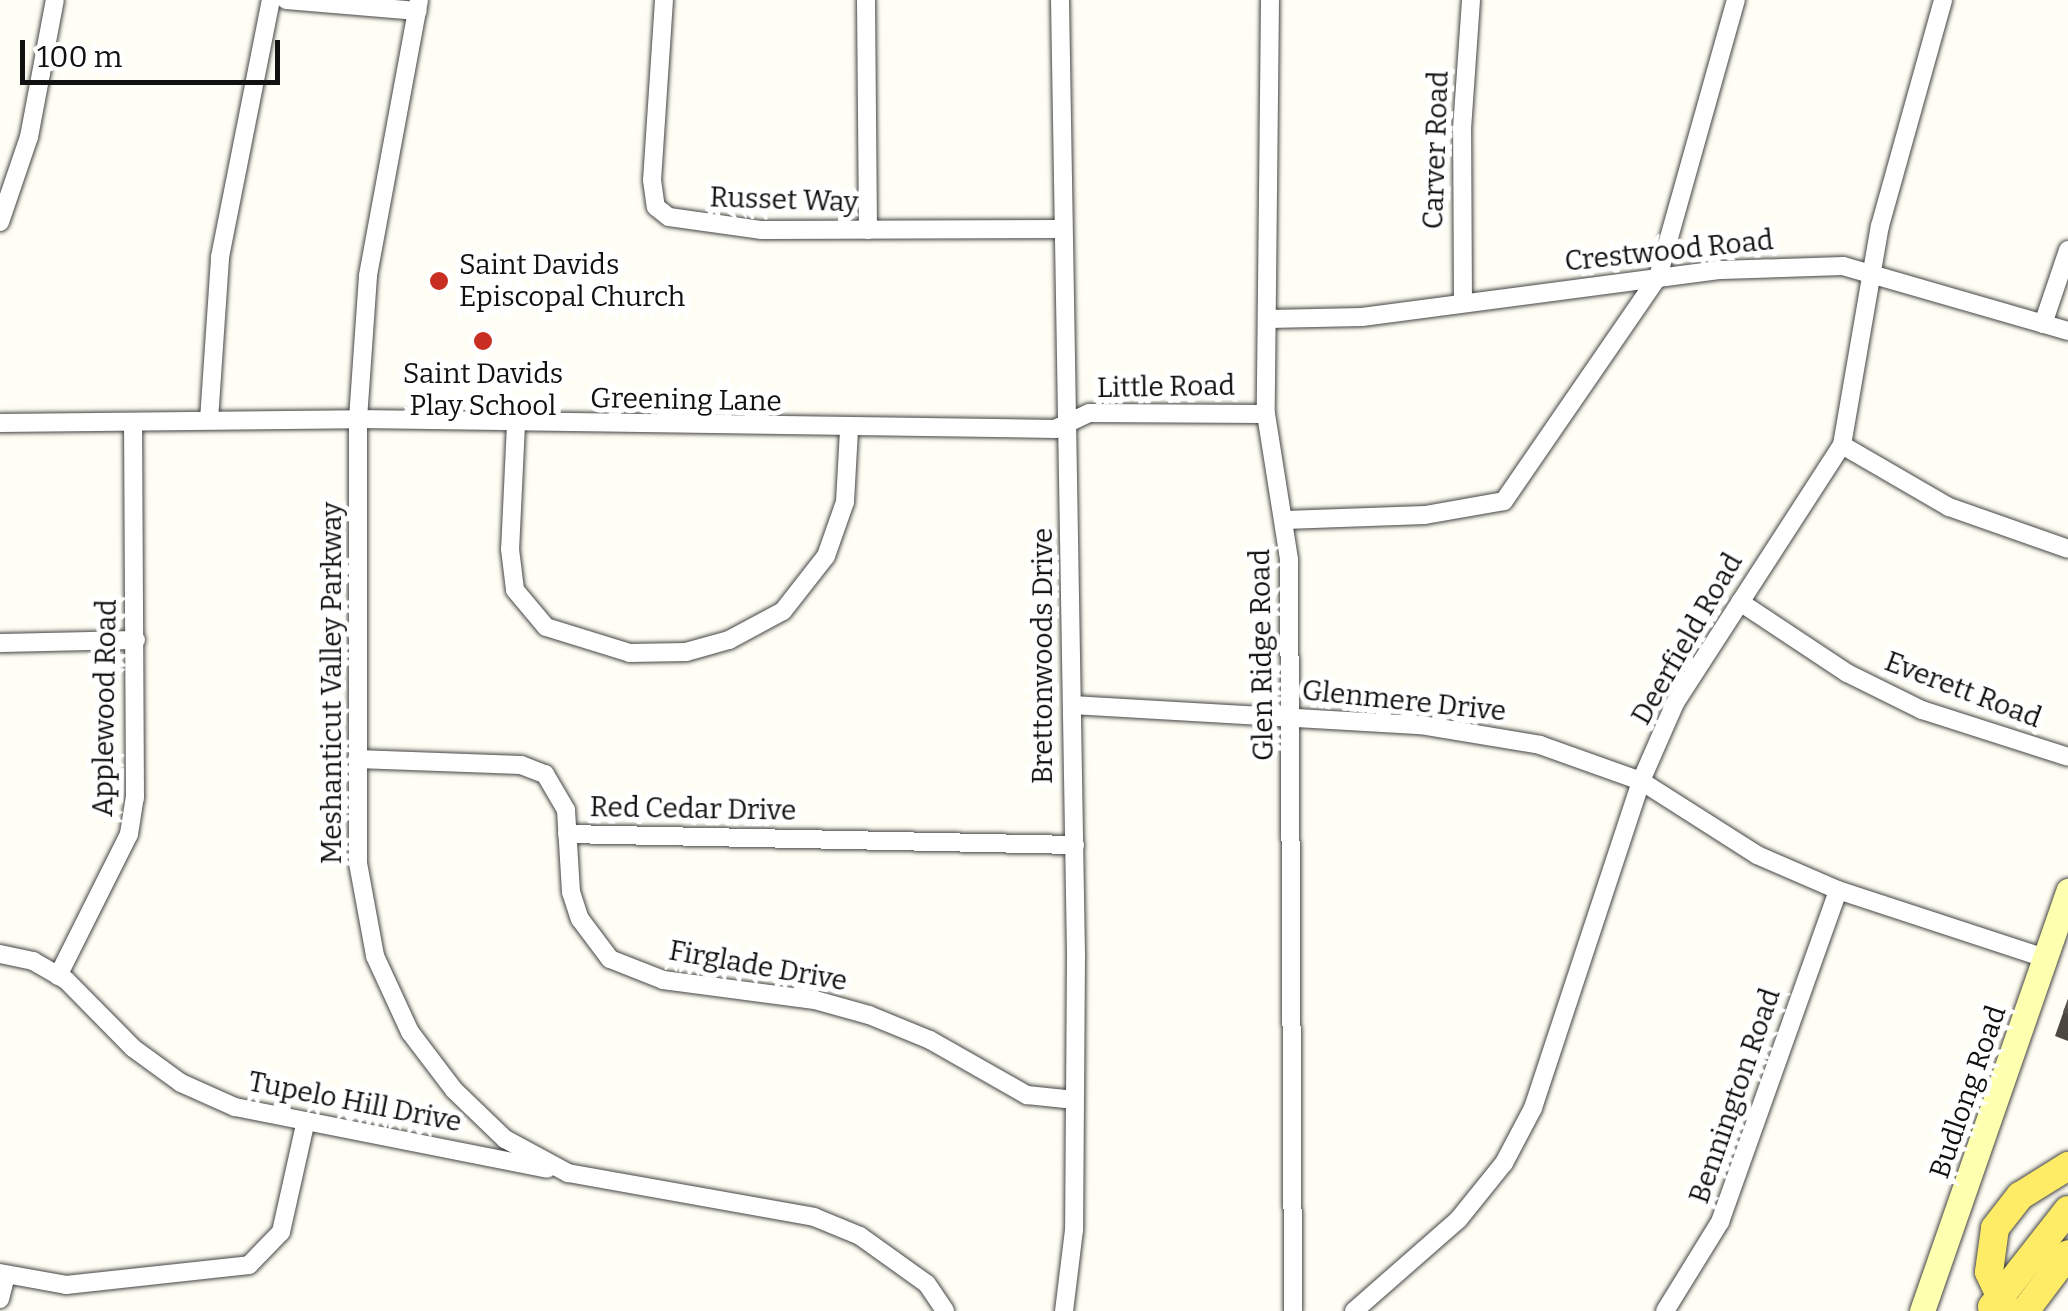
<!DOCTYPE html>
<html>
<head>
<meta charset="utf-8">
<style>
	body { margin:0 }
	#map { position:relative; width:2068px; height:1311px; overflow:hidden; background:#fffef4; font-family:Bitter,serif }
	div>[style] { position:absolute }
	.roads { filter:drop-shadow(0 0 2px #444) drop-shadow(0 0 2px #444) }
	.street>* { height:18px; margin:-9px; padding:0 9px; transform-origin:9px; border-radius:9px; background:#fff }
	.secondary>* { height:25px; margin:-12.5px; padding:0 12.5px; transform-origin:12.5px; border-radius:12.5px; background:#feffaf }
	.primary>* { height:28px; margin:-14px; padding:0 14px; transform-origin:14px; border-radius:14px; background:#feeb66 }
	.wall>* { inset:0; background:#4d4741 }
	.building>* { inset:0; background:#5a534c }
	.dots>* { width:28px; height:28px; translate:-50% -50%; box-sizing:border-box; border:5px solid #fff; border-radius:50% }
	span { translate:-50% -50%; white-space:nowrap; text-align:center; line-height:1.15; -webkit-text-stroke:10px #fff; paint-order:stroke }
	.street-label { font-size:28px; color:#111 }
	.poi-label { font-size:28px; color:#111 }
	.left { translate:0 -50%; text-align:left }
	.scale { position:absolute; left:20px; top:40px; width:260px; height:45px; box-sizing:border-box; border:5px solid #111; border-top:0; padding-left:12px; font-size:30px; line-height:35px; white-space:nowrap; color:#111; -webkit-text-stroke:8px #fff; paint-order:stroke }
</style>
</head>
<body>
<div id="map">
	<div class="roads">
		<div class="street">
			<i style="left:286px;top:0;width:132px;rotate:4.8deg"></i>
			<i style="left:419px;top:0;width:281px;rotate:100.5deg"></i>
			<i style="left:368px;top:276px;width:143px;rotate:94deg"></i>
			<i style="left:358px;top:419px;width:444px;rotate:90deg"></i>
			<i style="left:358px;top:863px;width:95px;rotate:79.6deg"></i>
			<i style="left:375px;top:956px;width:84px;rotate:65.3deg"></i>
			<i style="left:410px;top:1032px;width:73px;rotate:52.8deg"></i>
			<i style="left:454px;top:1090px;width:71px;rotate:43.9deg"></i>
			<i style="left:505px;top:1139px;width:72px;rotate:28.4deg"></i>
			<i style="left:568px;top:1173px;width:250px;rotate:10.1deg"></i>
			<i style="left:814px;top:1217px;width:50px;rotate:22.4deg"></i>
			<i style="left:860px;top:1236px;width:82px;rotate:35.6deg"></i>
			<i style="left:927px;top:1284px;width:32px;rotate:56deg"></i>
			<i style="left:664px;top:0;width:180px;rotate:93.8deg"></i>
			<i style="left:652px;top:180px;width:27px;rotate:82deg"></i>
			<i style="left:656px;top:207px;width:16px;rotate:38deg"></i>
			<i style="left:669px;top:217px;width:94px;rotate:8deg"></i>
			<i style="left:762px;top:230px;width:300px;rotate:-0.2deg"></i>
			<i style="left:866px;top:0;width:230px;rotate:89.5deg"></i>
			<i style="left:1060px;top:0;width:956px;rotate:89.04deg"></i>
			<i style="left:1076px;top:956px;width:274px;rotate:90.4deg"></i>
			<i style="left:1074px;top:1230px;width:82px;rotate:97deg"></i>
			<i style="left:1270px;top:0;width:414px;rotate:90.6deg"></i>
			<i style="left:1266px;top:414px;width:148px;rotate:81deg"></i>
			<i style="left:1289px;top:560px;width:751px;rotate:89.69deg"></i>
			<i style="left:0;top:222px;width:90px;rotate:-71.2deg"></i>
			<i style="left:29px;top:137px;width:139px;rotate:-79.3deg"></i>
			<i style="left:1463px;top:302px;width:173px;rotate:-90.3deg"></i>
			<i style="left:1462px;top:129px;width:129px;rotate:-86deg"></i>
			<i style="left:1268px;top:319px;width:94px;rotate:-1.2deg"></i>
			<i style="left:1362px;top:317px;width:362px;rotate:-7.5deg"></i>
			<i style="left:1721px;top:270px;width:122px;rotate:-1.9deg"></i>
			<i style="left:1843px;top:266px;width:234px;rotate:16.1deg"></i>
			<i style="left:2043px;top:324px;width:78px;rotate:-71.3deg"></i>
			<i style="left:209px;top:420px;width:163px;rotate:-86.1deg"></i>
			<i style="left:220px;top:257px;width:262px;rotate:-78.8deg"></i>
			<i style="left:0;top:423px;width:358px;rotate:-0.6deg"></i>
			<i style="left:358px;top:419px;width:697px;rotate:0.82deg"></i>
			<i style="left:1055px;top:429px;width:38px;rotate:-25deg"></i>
			<i style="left:1089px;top:413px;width:177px;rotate:0.3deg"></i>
			<i style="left:516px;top:424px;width:125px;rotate:92.7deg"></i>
			<i style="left:510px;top:549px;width:41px;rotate:83deg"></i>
			<i style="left:515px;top:590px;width:48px;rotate:50deg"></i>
			<i style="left:546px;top:627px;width:88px;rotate:17.2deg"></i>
			<i style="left:630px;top:653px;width:56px;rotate:-1deg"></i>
			<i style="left:686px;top:652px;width:45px;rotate:-15.6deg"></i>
			<i style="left:729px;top:640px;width:61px;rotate:-28.2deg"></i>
			<i style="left:783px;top:611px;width:70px;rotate:-52deg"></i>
			<i style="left:826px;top:556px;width:57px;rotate:-70.6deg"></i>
			<i style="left:845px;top:502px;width:72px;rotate:-86.8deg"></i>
			<i style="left:1842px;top:445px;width:124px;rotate:30.1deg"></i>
			<i style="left:1949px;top:507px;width:126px;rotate:19.4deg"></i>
			<i style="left:1285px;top:520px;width:140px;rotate:-2deg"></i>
			<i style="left:1425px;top:515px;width:80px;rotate:-10deg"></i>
			<i style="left:1504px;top:501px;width:272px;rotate:-55.5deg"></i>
			<i style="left:1658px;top:277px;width:288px;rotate:-74.3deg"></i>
			<i style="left:1740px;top:602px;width:128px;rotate:33.6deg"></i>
			<i style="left:1847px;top:673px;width:84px;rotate:26.3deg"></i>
			<i style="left:1922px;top:710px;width:153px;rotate:17.8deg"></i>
			<i style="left:0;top:643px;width:136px;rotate:-1.3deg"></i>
			<i style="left:1072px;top:705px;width:350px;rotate:3.3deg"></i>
			<i style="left:1421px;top:725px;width:121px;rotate:9.5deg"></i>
			<i style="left:1540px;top:745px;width:107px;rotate:19.6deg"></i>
			<i style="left:1641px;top:781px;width:138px;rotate:32.5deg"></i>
			<i style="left:1757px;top:855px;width:88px;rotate:23.4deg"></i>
			<i style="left:1838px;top:890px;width:218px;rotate:18.2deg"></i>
			<i style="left:357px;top:759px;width:164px;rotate:2.1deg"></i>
			<i style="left:521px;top:765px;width:26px;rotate:21deg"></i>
			<i style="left:545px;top:774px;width:42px;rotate:59.7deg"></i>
			<i style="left:566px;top:810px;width:82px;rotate:86.5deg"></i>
			<i style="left:571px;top:892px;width:28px;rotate:72deg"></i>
			<i style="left:580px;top:919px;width:50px;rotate:53.1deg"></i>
			<i style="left:610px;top:959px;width:57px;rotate:21.6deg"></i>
			<i style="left:663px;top:980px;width:153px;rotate:7.5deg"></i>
			<i style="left:815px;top:1000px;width:56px;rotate:15.5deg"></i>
			<i style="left:869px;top:1015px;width:66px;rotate:22.3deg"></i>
			<i style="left:930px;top:1040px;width:112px;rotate:29.6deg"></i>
			<i style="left:1027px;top:1095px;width:48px;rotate:5.9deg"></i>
			<i style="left:567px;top:834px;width:508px;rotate:1.24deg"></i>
			<i style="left:0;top:954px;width:34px;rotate:12deg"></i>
			<i style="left:33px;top:961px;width:38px;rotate:30deg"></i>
			<i style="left:66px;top:980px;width:95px;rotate:45.4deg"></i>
			<i style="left:133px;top:1048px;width:59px;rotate:36.1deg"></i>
			<i style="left:181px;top:1083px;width:59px;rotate:24deg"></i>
			<i style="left:235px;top:1107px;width:318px;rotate:11.2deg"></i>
			<i style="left:58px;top:976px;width:159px;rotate:-63.4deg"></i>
			<i style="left:129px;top:834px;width:36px;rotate:-81deg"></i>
			<i style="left:135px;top:798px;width:374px;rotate:-90.3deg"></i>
			<i style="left:0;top:1273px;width:67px;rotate:10.3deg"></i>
			<i style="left:66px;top:1285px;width:184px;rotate:-6.2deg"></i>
			<i style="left:249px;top:1265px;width:46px;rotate:-45.9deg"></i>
			<i style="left:281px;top:1232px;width:110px;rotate:-77.4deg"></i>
			<i style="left:0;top:1299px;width:25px;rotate:-76deg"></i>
			<i style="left:1354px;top:1311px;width:138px;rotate:-41.2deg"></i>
			<i style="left:1458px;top:1220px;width:73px;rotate:-51.1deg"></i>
			<i style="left:1504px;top:1163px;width:62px;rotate:-62.2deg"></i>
			<i style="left:1533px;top:1108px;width:344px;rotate:-71.7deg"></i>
			<i style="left:1641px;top:781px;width:85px;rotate:-66.4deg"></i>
			<i style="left:1675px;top:703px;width:307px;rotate:-57.1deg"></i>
			<i style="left:1842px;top:445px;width:222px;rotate:-80.2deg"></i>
			<i style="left:1880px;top:226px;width:235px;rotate:-74.4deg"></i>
			<i style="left:1665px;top:1311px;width:105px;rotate:-58.3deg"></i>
			<i style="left:1720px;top:1222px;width:352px;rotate:-70.4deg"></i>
		</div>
		<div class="secondary">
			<i style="left:1922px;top:1311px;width:445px;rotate:-70.8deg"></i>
		</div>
		<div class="primary">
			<i style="left:1992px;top:1307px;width:123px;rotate:-51.9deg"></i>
			<i style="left:2007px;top:1311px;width:43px;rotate:-114.8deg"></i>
			<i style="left:1989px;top:1272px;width:44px;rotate:-82.2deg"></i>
			<i style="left:1995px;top:1228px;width:41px;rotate:-52deg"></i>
			<i style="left:2020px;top:1196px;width:57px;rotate:-32deg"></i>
			<i style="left:2025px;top:1311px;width:71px;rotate:-53deg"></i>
		</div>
	</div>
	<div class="wall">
		<i style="clip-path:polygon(2068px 999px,2068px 1041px,2055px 1036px)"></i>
	</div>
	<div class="building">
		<i style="clip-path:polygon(2068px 999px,2068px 1014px,2063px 1012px)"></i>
	</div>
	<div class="dots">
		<i style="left:439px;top:281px;background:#c82e21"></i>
		<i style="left:483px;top:341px;background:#c82e21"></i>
	</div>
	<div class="street-label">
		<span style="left:1436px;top:150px;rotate:-88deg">Carver Road</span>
		<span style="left:784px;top:200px;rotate:2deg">Russet Way</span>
		<span style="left:1669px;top:251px;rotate:-6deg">Crestwood Road</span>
		<span style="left:1166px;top:387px;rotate:-1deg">Little Road</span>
		<span style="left:686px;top:400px;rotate:1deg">Greening Lane</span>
		<span style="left:1687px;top:639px;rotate:-60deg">Deerfield Road</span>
		<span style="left:1262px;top:655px;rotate:-91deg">Glen Ridge Road</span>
		<span style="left:1043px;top:656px;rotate:-90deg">Brettonwoods Drive</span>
		<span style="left:332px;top:683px;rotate:-90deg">Meshanticut Valley Parkway</span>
		<span style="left:1963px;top:690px;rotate:21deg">Everett Road</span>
		<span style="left:1404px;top:701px;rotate:6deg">Glenmere Drive</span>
		<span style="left:105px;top:708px;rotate:-89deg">Applewood Road</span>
		<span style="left:693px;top:809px;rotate:1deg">Red Cedar Drive</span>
		<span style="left:758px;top:966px;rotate:10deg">Firglade Drive</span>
		<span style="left:1968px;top:1092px;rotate:-71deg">Budlong Road</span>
		<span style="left:1735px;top:1096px;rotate:-71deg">Bennington Road</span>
		<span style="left:355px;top:1102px;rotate:11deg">Tupelo Hill Drive</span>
	</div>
	<div class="poi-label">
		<span class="left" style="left:459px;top:281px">Saint Davids<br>Episcopal Church</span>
		<span style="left:483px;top:390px">Saint Davids<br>Play School</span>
	</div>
	<div class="scale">100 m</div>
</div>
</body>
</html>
